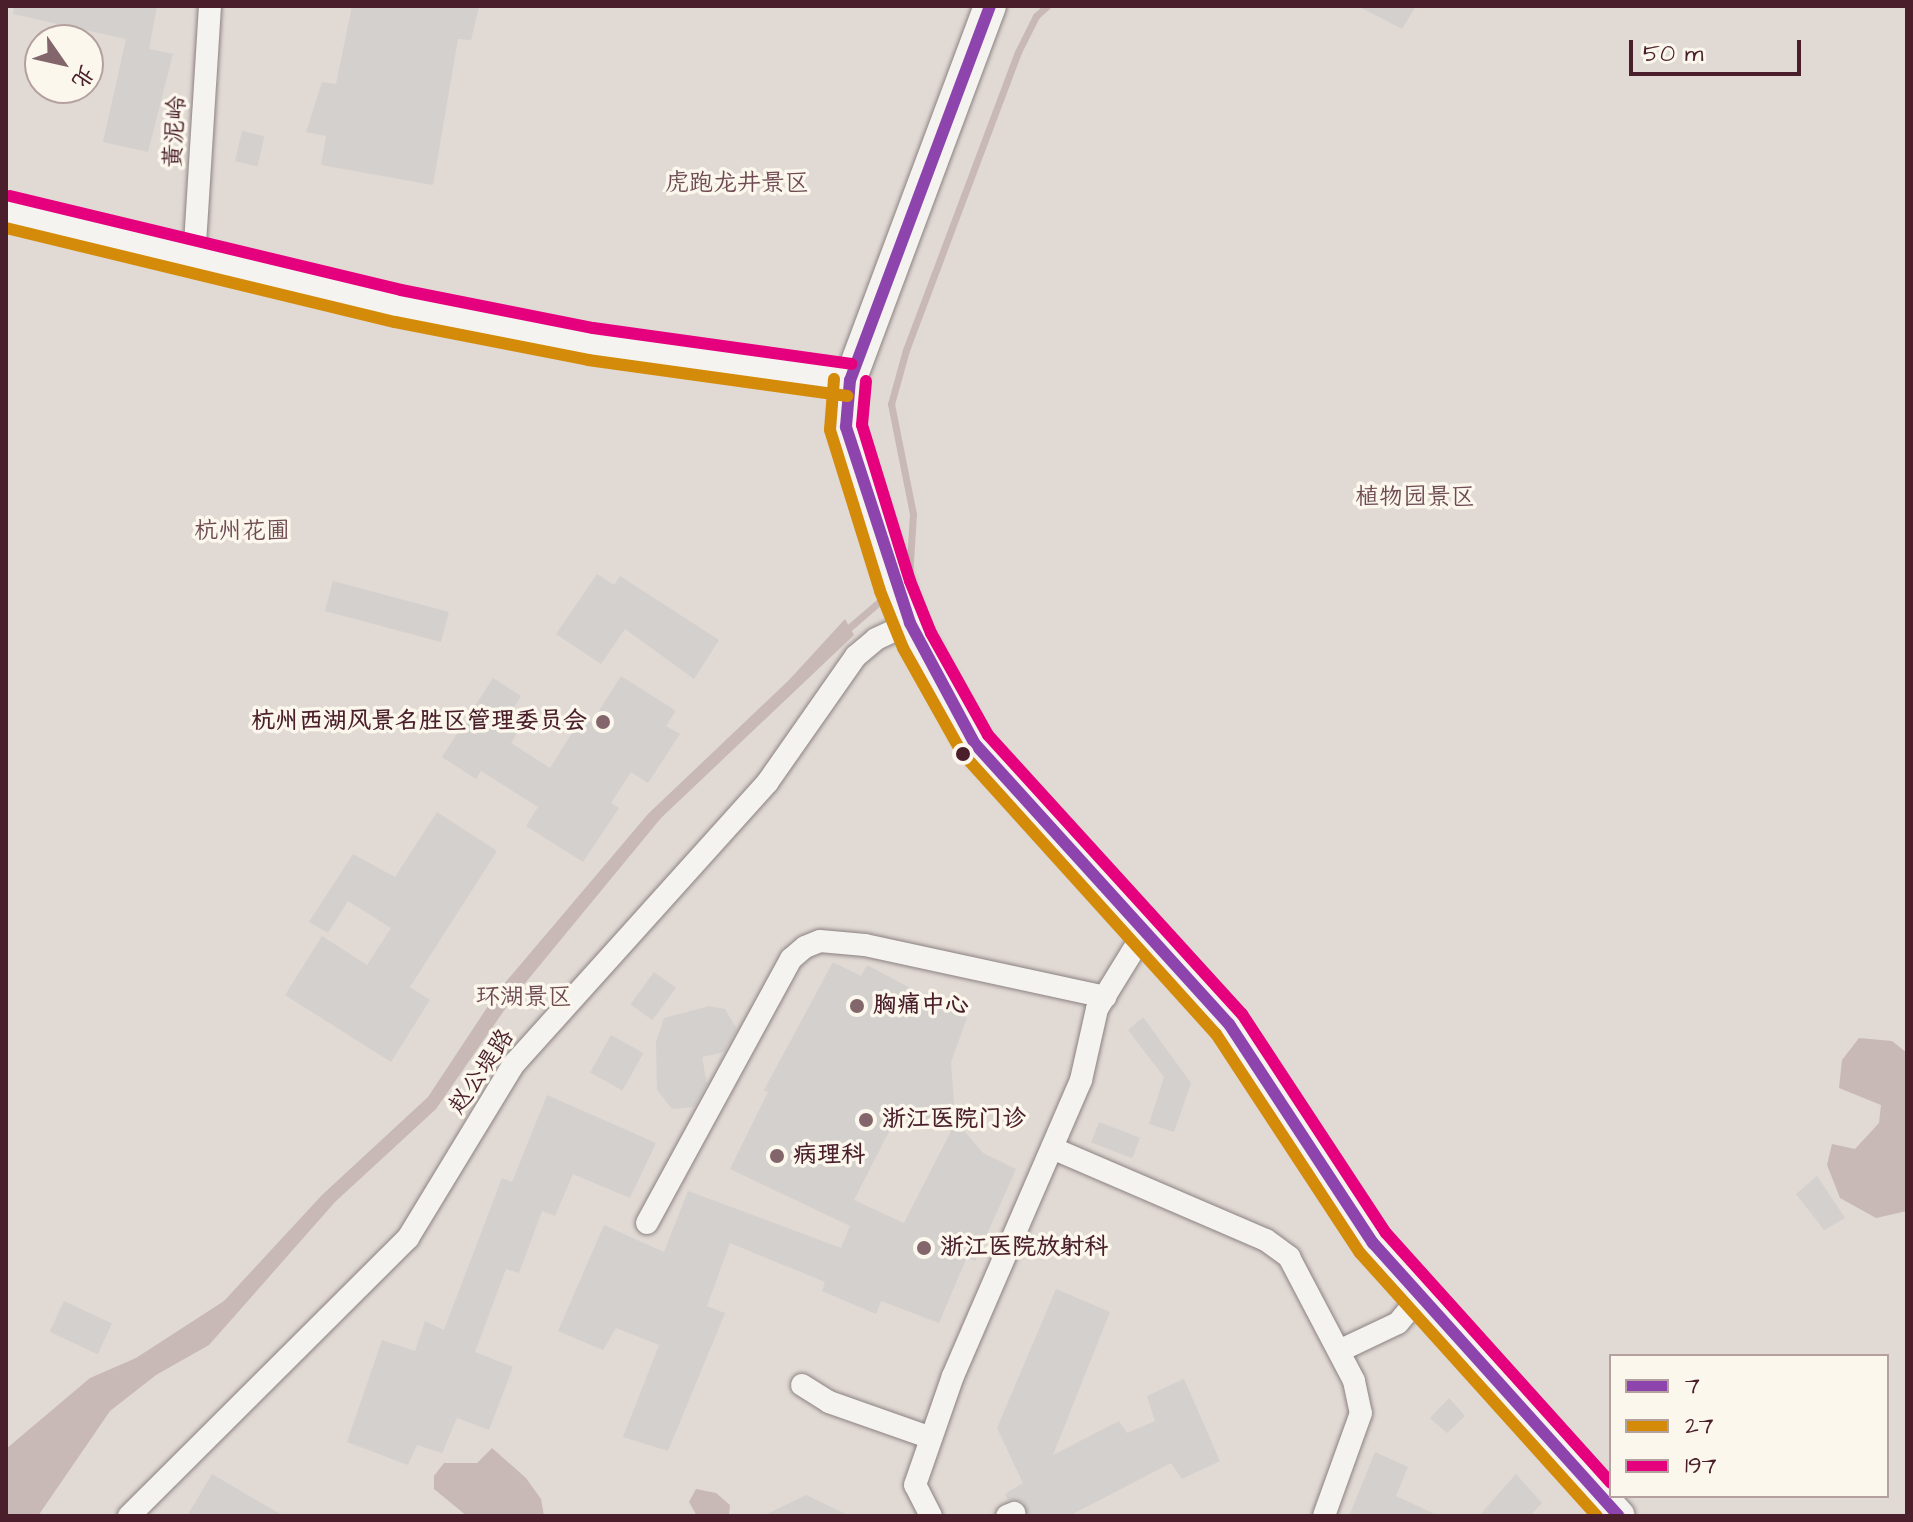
<!DOCTYPE html>
<html>
<head>
<meta charset="utf-8">
<style>
	body { margin:0 }
	#map { position:relative; width:1913px; height:1522px; overflow:hidden; background:#ece9e4; font-family:"Architects Daughter","LXGW WenKai TC",sans-serif }
	div>[style] { position:absolute }
	.green>* { inset:0; background:#e1d9d4 }
	.water>* { inset:0; background:#c8b9b6 }
	.stream>* { height:7px; margin:-3.5px; padding:0 3.5px; transform-origin:3.5px; border-radius:3.5px; background:#c8b9b6 }
	.building>* { inset:0; background:#d4d0cd; transform-origin:0 0 }
	.roads { filter:drop-shadow(0 0 2px #8b8282) drop-shadow(0 0 2px #8b8282) }
	.minor>* { height:22px; margin:-11px; padding:0 11px; transform-origin:11px; border-radius:11px; background:#f4f3ef }
	.tertiary>* { height:28px; margin:-14px; padding:0 14px; transform-origin:14px; border-radius:14px; background:#f4f3ef }
	.secondary>* { height:32px; margin:-16px; padding:0 16px; transform-origin:16px; border-radius:16px; background:#f4f3ef }
	.bus-1>* { height:12px; margin:-6px; padding:0 6px; transform-origin:6px; border-radius:6px; background:#8e44ad }
	.bus-2>* { height:12px; margin:-6px; padding:0 6px; transform-origin:6px; border-radius:6px; background:#d48b09 }
	.bus-3>* { height:12px; margin:-6px; padding:0 6px; transform-origin:6px; border-radius:6px; background:#e5007d }
	.dots>* { width:22px; height:22px; translate:-50% -50%; box-sizing:border-box; border:4px solid #fbf7ec; border-radius:50% }
	span { translate:-50% -50%; white-space:nowrap; text-align:center; line-height:1.15; -webkit-text-stroke:7px #fbf7ec; paint-order:stroke }
	.street-label { font-size:24px; color:#4a1f2b }
	.park-label { font-size:24px; color:#6e4a52 }
	.poi-label { font-size:24px; color:#4a1f2b; font-weight:700 }
	.right { translate:-100% -50%; text-align:right }
	.left { translate:0 -50%; text-align:left }
	.frame { position:absolute; inset:0; border:8px solid #4a1f2b; pointer-events:none }
	.legend { position:absolute; left:1609px; top:1354px; width:280px; height:144px; box-sizing:border-box; background:#fbf7ec; border:2px solid #b4a19f; margin:0; padding:10px 14px; list-style:none; font-size:24px; color:#4a1f2b }
	.legend li { display:flex; align-items:center; gap:16px; height:40px }
	.legend b { width:40px; border:2px solid #b4a19f }
	.north { position:absolute; left:24px; top:24px; width:80px; height:80px; box-sizing:border-box; background:#fbf7ec; border:2px solid #b4a19f; border-radius:50%; rotate:124deg; font-size:22px; font-weight:700; line-height:32px; text-align:center; color:#4a1f2b }
	.north::after { content:''; display:block; margin:auto; width:28px; height:36px; background:#83666c; clip-path:polygon(50% 0,100% 100%,50% 72%,0 100%) }
	.scale { position:absolute; left:1629px; top:40px; width:172px; height:36px; box-sizing:border-box; border:4px solid #4a1f2b; border-top:0; padding-left:10px; font-size:24px; line-height:28px; white-space:nowrap; color:#4a1f2b; -webkit-text-stroke:6px #fbf7ec; paint-order:stroke }
</style>
</head>
<body>
<div id="map">
	<div class="green">
		<i style="clip-path:polygon(evenodd,6px 6px,1907px 6px,1907px 1516px,6px 1516px,6px 6px,40px 40px,88px 40px,88px 88px,40px 88px,40px 40px,6px 6px,1611px 1356px,1887px 1356px,1887px 1496px,1611px 1496px,1611px 1356px)"></i>
	</div>
	<div class="water">
		<i style="clip-path:polygon(845px 619px,854px 635px,661px 818px,512px 999px,436px 1109px,335px 1202px,209px 1345px,156px 1375px,110px 1411px,38px 1516px,6px 1516px,6px 1449px,90px 1378px,136px 1358px,224px 1301px,322px 1195px,428px 1097px,498px 991px,648px 814px,789px 680px)"></i>
		<i style="clip-path:polygon(1859px 1038px,1892px 1041px,1907px 1053px,1907px 1211px,1876px 1218px,1840px 1198px,1827px 1165px,1832px 1144px,1855px 1149px,1879px 1123px,1881px 1105px,1839px 1088px,1842px 1060px)"></i>
		<i style="clip-path:polygon(492px 1448px,526px 1478px,541px 1499px,544px 1516px,467px 1516px,434px 1489px,434px 1476px,444px 1463px,477px 1463px)"></i>
		<i style="clip-path:polygon(696px 1489px,716px 1493px,730px 1505px,729px 1516px,697px 1516px,689px 1502px)"></i>
	</div>
	<div class="stream">
		<i style="left:909px;top:577px;width:63px;rotate:-86.4deg"></i>
		<i style="left:913px;top:514px;width:112px;rotate:-101.3deg"></i>
		<i style="left:891px;top:404px;width:56px;rotate:-74.5deg"></i>
		<i style="left:906px;top:350px;width:318px;rotate:-69.4deg"></i>
		<i style="left:1018px;top:52px;width:40px;rotate:-63.4deg"></i>
		<i style="left:1036px;top:16px;width:15px;rotate:-42deg"></i>
		<i style="left:843px;top:633px;width:48px;rotate:-40.7deg"></i>
	</div>
	<div class="building">
		<i style="clip-path:polygon(14px 6px,157px 6px,149px 49px,173px 54px,148px 152px,103px 142px,126px 39px,13px 14px)"></i>
		<i style="clip-path:polygon(352px 6px,479px 6px,471px 40px,458px 39px,433px 185px,321px 165px,326px 136px,306px 132px,322px 82px,336px 84px)"></i>
		<i style="clip-path:polygon(1358px 6px,1416px 6px,1402px 29px)"></i>
		<i style="left:242px;top:131px;width:23px;height:31px;rotate:13deg"></i>
		<i style="clip-path:polygon(597px 574px,614px 585px,620px 576px,719px 640px,694px 679px,625px 629px,601px 664px,556px 634px)"></i>
		<i style="left:333px;top:581px;width:120px;height:31px;rotate:15deg"></i>
		<i style="clip-path:polygon(621px 676px,676px 711px,666px 726px,680px 734px,648px 783px,631px 772px,611px 803px,619px 808px,583px 862px,526px 826px,538px 807px,481px 771px,476px 779px,442px 757px,493px 678px,521px 696px,508px 717px,522px 725px,511px 743px,550px 768px,582px 717px,591px 723px)"></i>
		<i style="clip-path:polygon(437px 812px,497px 851px,410px 987px,430px 1000px,391px 1062px,285px 995px,322px 936px,367px 965px,391px 928px,348px 901px,328px 933px,309px 922px,353px 854px,395px 877px)"></i>
		<i style="clip-path:polygon(evenodd,833px 962px,861px 976px,867px 965px,967px 1018px,951px 1062px,954px 1103px,965px 1132px,983px 1153px,1016px 1169px,975px 1261px,967px 1257px,939px 1323px,881px 1301px,876px 1314px,822px 1291px,825px 1282px,730px 1243px,707px 1306px,725px 1313px,668px 1451px,623px 1437px,659px 1345px,616px 1328px,603px 1350px,558px 1331px,604px 1225px,664px 1252px,688px 1191px,841px 1248px,850px 1226px,730px 1169px,768px 1092px,764px 1090px,833px 962px,902px 1106px,951px 1131px,904px 1223px,854px 1200px,902px 1106px)"></i>
		<i style="left:654px;top:972px;width:27px;height:40px;rotate:36deg"></i>
		<i style="clip-path:polygon(709px 1006px,725px 1009px,737px 1029px,724px 1052px,702px 1057px,707px 1084px,694px 1107px,672px 1109px,657px 1090px,656px 1042px,664px 1018px)"></i>
		<i style="clip-path:polygon(1143px 1017px,1191px 1083px,1174px 1132px,1149px 1124px,1164px 1077px,1128px 1030px)"></i>
		<i style="left:611px;top:1035px;width:37px;height:43px;rotate:29deg"></i>
		<i style="clip-path:polygon(547px 1095px,656px 1143px,630px 1198px,573px 1174px,555px 1216px,542px 1211px,519px 1273px,506px 1269px,475px 1352px,513px 1367px,489px 1430px,457px 1418px,442px 1453px,417px 1445px,408px 1465px,347px 1442px,382px 1340px,415px 1351px,425px 1321px,444px 1330px,502px 1178px,512px 1182px)"></i>
		<i style="left:1099px;top:1122px;width:44px;height:22px;rotate:21deg"></i>
		<i style="clip-path:polygon(1817px 1176px,1845px 1218px,1824px 1230px,1796px 1194px)"></i>
		<i style="clip-path:polygon(1056px 1289px,1110px 1312px,1053px 1455px,1119px 1421px,1127px 1433px,1155px 1421px,1147px 1396px,1184px 1379px,1220px 1461px,1182px 1479px,1171px 1463px,1069px 1516px,1027px 1516px,1023px 1502px,1008px 1500px,1005px 1494px,1023px 1483px,997px 1428px)"></i>
		<i style="left:64px;top:1301px;width:53px;height:34px;rotate:25deg"></i>
		<i style="clip-path:polygon(1449px 1398px,1465px 1416px,1447px 1433px,1430px 1418px)"></i>
		<i style="clip-path:polygon(1375px 1452px,1408px 1467px,1396px 1496px,1439px 1516px,1349px 1516px)"></i>
		<i style="clip-path:polygon(212px 1474px,244px 1493px,284px 1516px,187px 1516px)"></i>
		<i style="clip-path:polygon(1516px 1474px,1542px 1503px,1530px 1516px,1479px 1516px)"></i>
		<i style="clip-path:polygon(806px 1495px,850px 1516px,763px 1516px)"></i>
	</div>
	<div class="roads">
		<div class="minor">
			<i style="left:194px;top:260px;width:255px;rotate:-86.4deg"></i>
			<i style="left:1052px;top:1148px;width:233px;rotate:23.3deg"></i>
			<i style="left:1266px;top:1240px;width:29px;rotate:36deg"></i>
			<i style="left:1289px;top:1257px;width:140px;rotate:62.3deg"></i>
			<i style="left:1354px;top:1381px;width:33px;rotate:78deg"></i>
			<i style="left:1361px;top:1413px;width:109px;rotate:109.8deg"></i>
			<i style="left:647px;top:1223px;width:301px;rotate:-61.4deg"></i>
			<i style="left:791px;top:959px;width:18px;rotate:-41deg"></i>
			<i style="left:805px;top:947px;width:16px;rotate:-22deg"></i>
			<i style="left:820px;top:941px;width:45px;rotate:5.1deg"></i>
			<i style="left:865px;top:945px;width:246px;rotate:12.2deg"></i>
			<i style="left:1339px;top:1351px;width:65px;rotate:-25.4deg"></i>
			<i style="left:1398px;top:1323px;width:35px;rotate:-50deg"></i>
			<i style="left:802px;top:1385px;width:32px;rotate:32deg"></i>
			<i style="left:829px;top:1402px;width:108px;rotate:19.4deg"></i>
			<i style="left:129px;top:1516px;width:394px;rotate:-44.9deg"></i>
			<i style="left:408px;top:1238px;width:204px;rotate:-58.7deg"></i>
			<i style="left:514px;top:1064px;width:378px;rotate:-48deg"></i>
			<i style="left:767px;top:783px;width:155px;rotate:-55deg"></i>
			<i style="left:856px;top:656px;width:26px;rotate:-40deg"></i>
			<i style="left:876px;top:639px;width:38px;rotate:-25deg"></i>
			<i style="left:931px;top:1516px;width:35px;rotate:-117deg"></i>
			<i style="left:915px;top:1485px;width:115px;rotate:-70.8deg"></i>
			<i style="left:953px;top:1376px;width:322px;rotate:-66.6deg"></i>
			<i style="left:1081px;top:1080px;width:73px;rotate:-77.3deg"></i>
			<i style="left:1097px;top:1009px;width:92px;rotate:-58.4deg"></i>
			<i style="left:1007px;top:1516px;width:8px;rotate:-23deg"></i>
		</div>
		<div class="tertiary">
			<i style="left:6px;top:212px;width:403px;rotate:13.5deg"></i>
			<i style="left:398px;top:306px;width:196px;rotate:11.2deg"></i>
			<i style="left:590px;top:344px;width:262px;rotate:7.9deg"></i>
		</div>
		<div class="secondary">
			<i style="left:990px;top:6px;width:399px;rotate:110.5deg"></i>
			<i style="left:850px;top:380px;width:47px;rotate:94.9deg"></i>
			<i style="left:846px;top:427px;width:206px;rotate:71.9deg"></i>
			<i style="left:910px;top:623px;width:137px;rotate:61.8deg"></i>
			<i style="left:975px;top:744px;width:378px;rotate:47.8deg"></i>
			<i style="left:1229px;top:1024px;width:262px;rotate:56.7deg"></i>
			<i style="left:1373px;top:1243px;width:367px;rotate:48deg"></i>
		</div>
	</div>
	<div class="bus-1">
		<i style="left:990px;top:6px;width:399px;rotate:110.5deg"></i>
		<i style="left:850px;top:380px;width:47px;rotate:94.9deg"></i>
		<i style="left:846px;top:427px;width:206px;rotate:71.9deg"></i>
		<i style="left:910px;top:623px;width:137px;rotate:61.8deg"></i>
		<i style="left:975px;top:744px;width:378px;rotate:47.8deg"></i>
		<i style="left:1229px;top:1024px;width:262px;rotate:56.7deg"></i>
		<i style="left:1373px;top:1243px;width:367px;rotate:48deg"></i>
	</div>
	<div class="bus-2">
		<i style="left:6px;top:228px;width:400px;rotate:13.6deg"></i>
		<i style="left:395px;top:322px;width:197px;rotate:11.1deg"></i>
		<i style="left:588px;top:360px;width:262px;rotate:7.9deg"></i>
		<i style="left:834px;top:379px;width:51px;rotate:94.5deg"></i>
		<i style="left:830px;top:430px;width:169px;rotate:72.7deg"></i>
		<i style="left:880px;top:591px;width:61px;rotate:68deg"></i>
		<i style="left:903px;top:648px;width:120px;rotate:60.7deg"></i>
		<i style="left:962px;top:753px;width:379px;rotate:47.9deg"></i>
		<i style="left:1216px;top:1034px;width:262px;rotate:56.7deg"></i>
		<i style="left:1360px;top:1253px;width:354px;rotate:48deg"></i>
	</div>
	<div class="bus-3">
		<i style="left:10px;top:196px;width:402px;rotate:13.5deg"></i>
		<i style="left:401px;top:290px;width:196px;rotate:11.2deg"></i>
		<i style="left:593px;top:328px;width:261px;rotate:7.9deg"></i>
		<i style="left:866px;top:381px;width:44px;rotate:95.2deg"></i>
		<i style="left:862px;top:425px;width:163px;rotate:72.9deg"></i>
		<i style="left:910px;top:581px;width:56px;rotate:68deg"></i>
		<i style="left:931px;top:633px;width:117px;rotate:60.8deg"></i>
		<i style="left:988px;top:735px;width:377px;rotate:47.7deg"></i>
		<i style="left:1242px;top:1014px;width:262px;rotate:56.7deg"></i>
		<i style="left:1386px;top:1233px;width:336px;rotate:48deg"></i>
	</div>
	<div class="dots">
		<i style="left:603px;top:722px;background:#83666c"></i>
		<i style="left:963px;top:754px;background:#4a1f2b"></i>
		<i style="left:857px;top:1006px;background:#83666c"></i>
		<i style="left:866px;top:1120px;background:#83666c"></i>
		<i style="left:777px;top:1156px;background:#83666c"></i>
		<i style="left:924px;top:1248px;background:#83666c"></i>
	</div>
	<div class="street-label">
		<span style="left:176px;top:132px;rotate:-86deg">黄泥岭</span>
		<span style="left:482px;top:1072px;rotate:-56deg">赵公堤路</span>
	</div>
	<div class="park-label">
		<span style="left:737px;top:184px">虎跑龙井景区</span>
		<span style="left:1415px;top:498px">植物园景区</span>
		<span style="left:242px;top:532px">杭州花圃</span>
		<span style="left:524px;top:998px">环湖景区</span>
	</div>
	<div class="poi-label">
		<span class="right" style="left:587px;top:722px">杭州西湖风景名胜区管理委员会</span>
		<span class="left" style="left:873px;top:1006px">胸痛中心</span>
		<span class="left" style="left:882px;top:1120px">浙江医院门诊</span>
		<span class="left" style="left:793px;top:1156px">病理科</span>
		<span class="left" style="left:940px;top:1248px">浙江医院放射科</span>
	</div>
	<div class="frame"></div>
	<ul class="legend">
	<li><b style="height:10px;background:#8e44ad"></b>7</li>
	<li><b style="height:10px;background:#d48b09"></b>27</li>
	<li><b style="height:10px;background:#e5007d"></b>197</li>
	</ul>
	<div class="north">北</div>
	<div class="scale">50 m</div>
</div>
</body>
</html>
